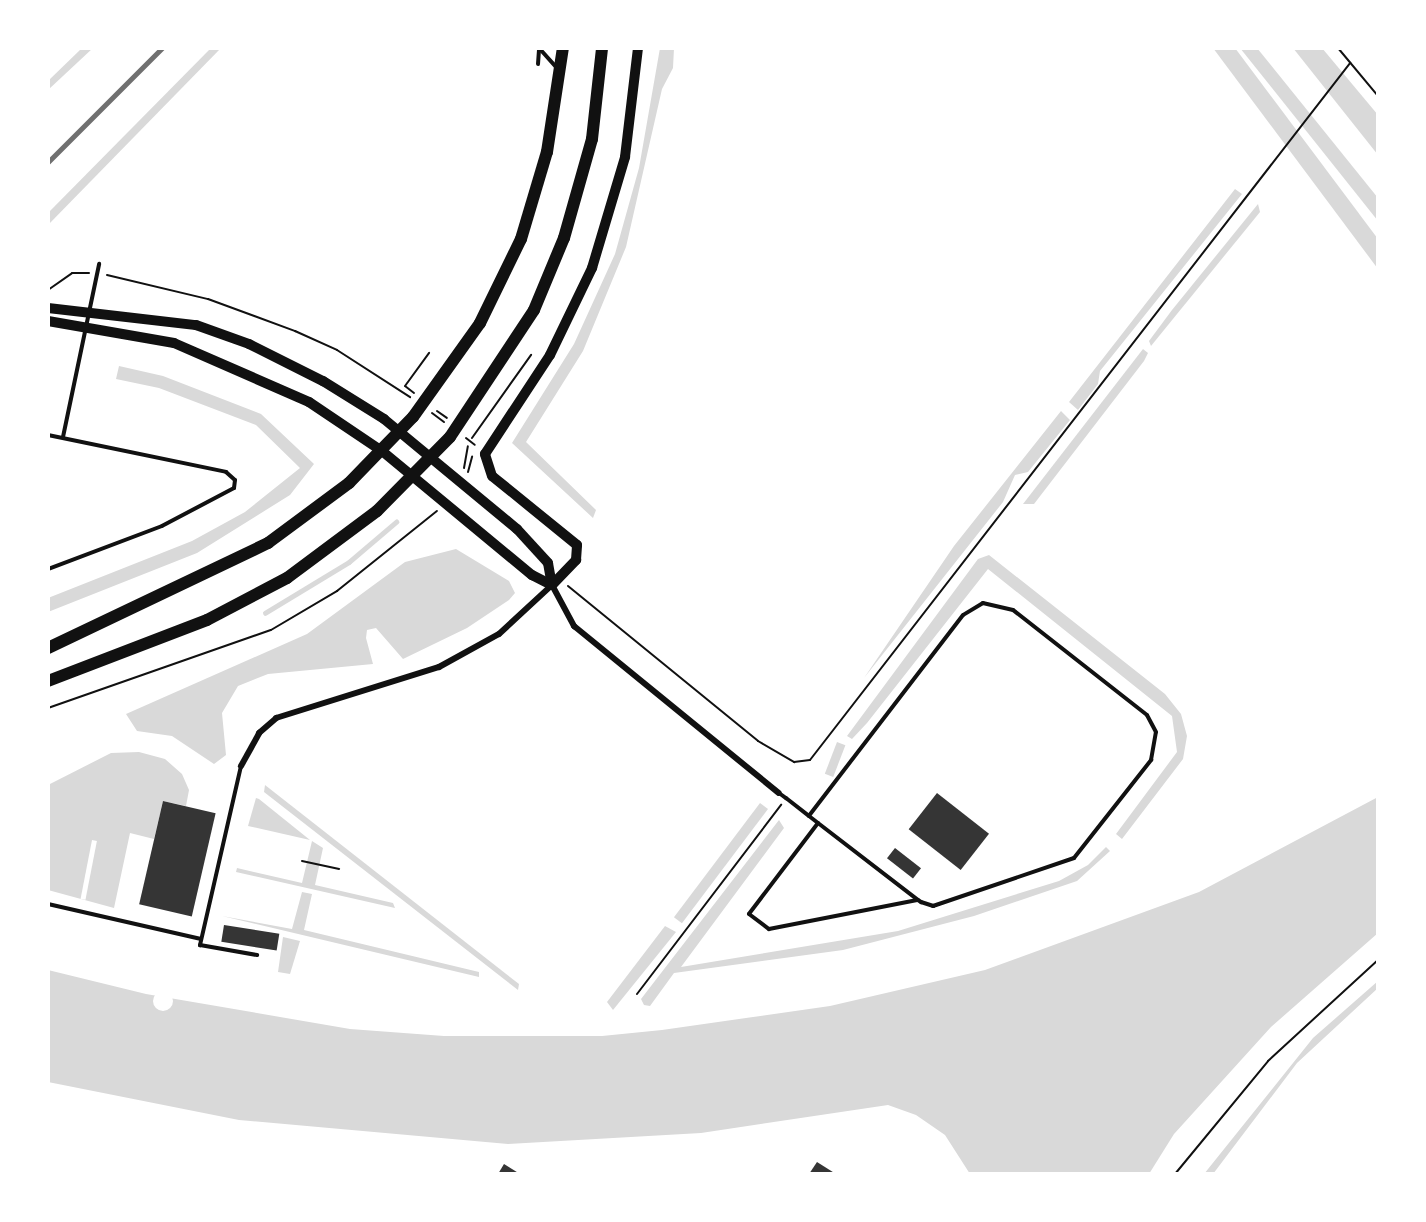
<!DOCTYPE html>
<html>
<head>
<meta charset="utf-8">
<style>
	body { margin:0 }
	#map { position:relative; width:1426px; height:1222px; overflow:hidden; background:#fff; font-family:"Fira Sans Condensed",sans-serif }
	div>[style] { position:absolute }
	.water>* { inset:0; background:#d9d9d9; transform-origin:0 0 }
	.pier>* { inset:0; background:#fff; transform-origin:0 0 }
	.round { border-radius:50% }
	.stream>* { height:4.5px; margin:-2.25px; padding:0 2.25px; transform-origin:2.25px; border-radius:2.25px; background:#d9d9d9 }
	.building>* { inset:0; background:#353535; transform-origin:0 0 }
	.path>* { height:2px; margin:-1px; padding:0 1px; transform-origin:1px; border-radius:1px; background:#111 }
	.service>* { height:4px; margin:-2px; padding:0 2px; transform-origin:2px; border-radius:2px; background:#111 }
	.minor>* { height:6px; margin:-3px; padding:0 3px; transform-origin:3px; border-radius:3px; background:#111 }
	.tertiary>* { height:10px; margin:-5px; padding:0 5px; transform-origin:5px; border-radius:5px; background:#111 }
	.primary>* { height:12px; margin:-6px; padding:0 6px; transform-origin:6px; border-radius:6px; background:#111 }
	.rail>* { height:4.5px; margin:-2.25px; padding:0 2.25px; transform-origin:2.25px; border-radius:2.25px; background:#707070 }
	span { translate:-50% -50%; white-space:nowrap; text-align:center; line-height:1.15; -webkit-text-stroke:4.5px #fff; paint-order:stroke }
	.frame { position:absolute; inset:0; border:50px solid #fff; pointer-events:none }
</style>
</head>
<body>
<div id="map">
	<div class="water">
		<i style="clip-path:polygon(82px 48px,93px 48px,48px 90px,48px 81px)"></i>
		<i style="clip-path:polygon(211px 48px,221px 48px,48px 225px,48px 213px)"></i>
		<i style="clip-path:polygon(660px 48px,674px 48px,673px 68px,662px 89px,626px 247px,583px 351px,526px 442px,596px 510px,593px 518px,512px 443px,574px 344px,615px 254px,639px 168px)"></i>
		<i style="clip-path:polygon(1213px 48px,1235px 48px,1378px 239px,1378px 269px)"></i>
		<i style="clip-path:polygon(1240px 48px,1257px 48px,1378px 198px,1378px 221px)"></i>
		<i style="clip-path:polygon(1293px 48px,1322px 48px,1378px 115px,1378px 155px)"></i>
		<i style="clip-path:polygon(1235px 189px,1242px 194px,1100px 371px,1098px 384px,1078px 410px,1069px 402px)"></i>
		<i style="clip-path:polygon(1258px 204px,1260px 212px,1151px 346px,1149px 341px,1172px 310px)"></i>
		<i style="clip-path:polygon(1143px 349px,1148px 353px,1144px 361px,1034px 504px,1023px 504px)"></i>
		<i style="clip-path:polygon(119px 366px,163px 376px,261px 414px,314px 464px,290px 495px,197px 553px,48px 612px,48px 598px,192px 541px,245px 512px,300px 468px,256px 425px,159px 388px,116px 379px)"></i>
		<i style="clip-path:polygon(1061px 411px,1070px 420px,1028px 472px,1015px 475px,1003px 502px,864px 678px,954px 546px)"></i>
		<i style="clip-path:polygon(456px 549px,509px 581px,515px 593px,509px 600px,467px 628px,403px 659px,376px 628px,367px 630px,366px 638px,373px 664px,268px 674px,238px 686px,222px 713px,226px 755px,214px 764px,172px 736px,137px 731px,126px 714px,307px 634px,405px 562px)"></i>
		<i style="clip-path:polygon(989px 555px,1165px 694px,1181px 714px,1187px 736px,1183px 759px,1122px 839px,1116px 834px,1177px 752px,1172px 716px,988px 569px,867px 723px,852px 739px,847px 736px,978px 559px)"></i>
		<i style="left:837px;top:742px;width:9px;height:34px;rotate:21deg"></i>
		<i style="clip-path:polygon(111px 753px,139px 752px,165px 759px,182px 774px,189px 790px,186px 806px,163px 801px,154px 839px,130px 833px,114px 908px,48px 890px,48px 785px)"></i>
		<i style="clip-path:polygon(265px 785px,519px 984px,518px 990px,264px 792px)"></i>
		<i style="clip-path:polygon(1378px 797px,1378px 933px,1271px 1027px,1174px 1134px,1149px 1174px,970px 1174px,945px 1135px,916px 1115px,888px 1105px,701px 1133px,508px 1144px,239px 1120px,48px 1082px,48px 970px,146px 994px,350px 1029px,444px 1036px,602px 1036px,662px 1030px,830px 1006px,985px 970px,1199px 892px)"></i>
		<i style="clip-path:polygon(256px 798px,259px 799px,310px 840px,248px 826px)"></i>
		<i style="left:760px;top:803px;width:10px;height:143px;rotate:37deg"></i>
		<i style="clip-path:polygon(779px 820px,784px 828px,681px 967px,898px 931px,1059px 881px,1088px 865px,1106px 847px,1110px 851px,1077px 881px,974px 916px,843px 950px,674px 973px,650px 1006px,644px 1005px,641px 999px)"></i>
		<i style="clip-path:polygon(312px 841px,323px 848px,315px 885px,393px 903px,395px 908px,236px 872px,237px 868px,302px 883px)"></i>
		<i style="clip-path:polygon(302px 892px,312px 894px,304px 930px,479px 972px,479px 977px,222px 916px,292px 929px)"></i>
		<i style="clip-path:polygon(665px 926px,676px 932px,613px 1010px,607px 1002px)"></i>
		<i style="clip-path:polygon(283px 937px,300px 941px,290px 974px,278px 972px)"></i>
		<i style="clip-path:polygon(1378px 981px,1378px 988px,1297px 1063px,1213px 1174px,1204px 1174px,1313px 1038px)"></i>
	</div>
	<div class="pier">
		<i style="left:92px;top:840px;width:5px;height:60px;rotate:11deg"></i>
		<i class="round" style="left:153px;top:991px;width:20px;height:20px"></i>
	</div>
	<div class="stream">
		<i style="left:265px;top:613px;width:98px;rotate:-31.3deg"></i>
		<i style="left:349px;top:562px;width:62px;rotate:-40.4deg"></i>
	</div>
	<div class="building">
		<i style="left:937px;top:793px;width:66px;height:46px;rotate:38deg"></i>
		<i style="left:163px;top:801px;width:54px;height:106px;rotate:13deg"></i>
		<i style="left:895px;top:848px;width:33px;height:13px;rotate:38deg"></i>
		<i style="left:224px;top:925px;width:56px;height:17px;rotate:9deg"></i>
		<i style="clip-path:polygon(817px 1162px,836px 1174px,809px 1174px)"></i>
		<i style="clip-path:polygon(504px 1164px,520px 1174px,498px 1174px)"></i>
	</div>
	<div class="path">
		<i style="left:1338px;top:48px;width:62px;rotate:50.2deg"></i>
		<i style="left:107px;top:275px;width:104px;rotate:13.4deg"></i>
		<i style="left:208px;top:299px;width:93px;rotate:20.2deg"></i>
		<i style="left:295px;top:331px;width:46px;rotate:24.3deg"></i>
		<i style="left:337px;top:350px;width:87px;rotate:32.8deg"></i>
		<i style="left:48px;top:290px;width:29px;rotate:-35deg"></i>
		<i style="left:72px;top:273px;width:17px"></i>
		<i style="left:414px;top:393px;width:11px;rotate:-142deg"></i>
		<i style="left:405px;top:386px;width:41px;rotate:-54deg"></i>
		<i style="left:437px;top:411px;width:12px;rotate:35deg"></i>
		<i style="left:432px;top:413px;width:15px;rotate:37deg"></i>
		<i style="left:466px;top:438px;width:11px;rotate:38deg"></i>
		<i style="left:472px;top:438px;width:102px;rotate:-54.6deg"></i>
		<i style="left:464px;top:468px;width:22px;rotate:-80deg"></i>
		<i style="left:468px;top:472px;width:16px;rotate:-75deg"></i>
		<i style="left:568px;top:586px;width:245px;rotate:39.2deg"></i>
		<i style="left:758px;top:741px;width:42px;rotate:30.3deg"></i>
		<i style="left:794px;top:762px;width:16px;rotate:-7deg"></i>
		<i style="left:810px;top:760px;width:882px;rotate:-52.23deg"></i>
		<i style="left:48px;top:708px;width:236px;rotate:-19.3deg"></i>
		<i style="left:271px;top:630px;width:77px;rotate:-30.6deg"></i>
		<i style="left:337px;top:591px;width:128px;rotate:-38.7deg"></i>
		<i style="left:302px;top:861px;width:38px;rotate:12deg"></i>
		<i style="left:637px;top:994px;width:238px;rotate:-52.7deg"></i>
		<i style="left:1175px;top:1174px;width:146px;rotate:-50.5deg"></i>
		<i style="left:1268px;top:1061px;width:149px;rotate:-42.6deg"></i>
	</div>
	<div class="service">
		<i style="left:539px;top:48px;width:27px;rotate:48deg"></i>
		<i style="left:538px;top:64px;width:15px;rotate:-86deg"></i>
		<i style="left:48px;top:435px;width:182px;rotate:11.7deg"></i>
		<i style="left:226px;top:472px;width:12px;rotate:42deg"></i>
		<i style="left:235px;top:480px;width:8px;rotate:97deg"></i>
		<i style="left:234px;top:488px;width:81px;rotate:152.2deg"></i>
		<i style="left:162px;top:526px;width:122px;rotate:159.3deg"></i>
		<i style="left:63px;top:437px;width:177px;rotate:-78.2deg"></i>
		<i style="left:241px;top:766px;width:184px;rotate:102.9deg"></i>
		<i style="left:200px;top:945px;width:58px;rotate:10deg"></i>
		<i style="left:779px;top:793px;width:9px;rotate:36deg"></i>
		<i style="left:786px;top:798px;width:29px;rotate:38deg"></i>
		<i style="left:809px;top:816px;width:11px;rotate:38deg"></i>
		<i style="left:818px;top:823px;width:126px;rotate:37.6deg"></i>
		<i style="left:918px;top:900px;width:4px;rotate:34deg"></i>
		<i style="left:921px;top:902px;width:13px;rotate:18deg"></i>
		<i style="left:933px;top:906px;width:149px;rotate:-18.8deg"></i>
		<i style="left:1074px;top:858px;width:125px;rotate:-51.8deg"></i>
		<i style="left:1151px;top:760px;width:28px;rotate:-80deg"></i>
		<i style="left:1156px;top:732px;width:19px;rotate:-118deg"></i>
		<i style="left:1147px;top:715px;width:170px;rotate:-141.9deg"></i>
		<i style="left:1013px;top:610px;width:31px;rotate:-167deg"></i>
		<i style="left:983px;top:603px;width:23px;rotate:149deg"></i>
		<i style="left:963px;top:615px;width:253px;rotate:127.5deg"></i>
		<i style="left:818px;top:823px;width:114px;rotate:127.2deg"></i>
		<i style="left:749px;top:914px;width:25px;rotate:37deg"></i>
		<i style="left:769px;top:929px;width:151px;rotate:-11.1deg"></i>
		<i style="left:48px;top:904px;width:157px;rotate:12.9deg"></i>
	</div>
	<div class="minor">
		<i style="left:552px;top:585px;width:47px;rotate:61.8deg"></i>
		<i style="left:574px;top:626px;width:264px;rotate:39.2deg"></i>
		<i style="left:241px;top:766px;width:38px;rotate:-61deg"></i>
		<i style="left:259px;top:733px;width:23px;rotate:-41deg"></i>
		<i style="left:276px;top:718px;width:171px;rotate:-17.4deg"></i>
		<i style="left:439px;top:667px;width:68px;rotate:-28.8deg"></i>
		<i style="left:499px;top:634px;width:72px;rotate:-42.8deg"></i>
	</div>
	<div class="tertiary">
		<i style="left:48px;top:308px;width:149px;rotate:6.6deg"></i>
		<i style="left:196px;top:325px;width:56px;rotate:19.7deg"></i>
		<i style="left:249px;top:344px;width:83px;rotate:26.6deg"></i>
		<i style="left:323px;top:381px;width:72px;rotate:31.9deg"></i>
		<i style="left:384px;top:419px;width:173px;rotate:39.6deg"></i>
		<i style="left:517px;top:529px;width:46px;rotate:47.6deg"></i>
		<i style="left:548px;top:563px;width:22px;rotate:80deg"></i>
		<i style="left:48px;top:321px;width:128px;rotate:9.9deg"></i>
		<i style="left:174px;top:343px;width:147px;rotate:23.6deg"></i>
		<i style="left:309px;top:402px;width:88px;rotate:33.9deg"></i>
		<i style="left:382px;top:451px;width:195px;rotate:39.6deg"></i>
		<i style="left:532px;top:575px;width:22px;rotate:27deg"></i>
		<i style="left:552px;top:585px;width:35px;rotate:-46deg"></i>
		<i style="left:576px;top:560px;width:15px;rotate:-86deg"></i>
		<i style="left:577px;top:545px;width:109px;rotate:-140.9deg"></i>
		<i style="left:492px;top:476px;width:23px;rotate:-108deg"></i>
		<i style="left:485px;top:454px;width:118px;rotate:-56.7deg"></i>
		<i style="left:550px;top:355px;width:97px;rotate:-64.2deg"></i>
		<i style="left:592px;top:268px;width:116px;rotate:-73.4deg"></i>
		<i style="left:625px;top:157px;width:110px;rotate:-83.2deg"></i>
	</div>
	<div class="primary">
		<i style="left:48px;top:648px;width:244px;rotate:-25.5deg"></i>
		<i style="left:268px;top:543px;width:101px;rotate:-36.5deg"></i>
		<i style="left:349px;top:483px;width:92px;rotate:-45.9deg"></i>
		<i style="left:413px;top:417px;width:115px;rotate:-54.5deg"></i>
		<i style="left:480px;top:323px;width:93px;rotate:-64deg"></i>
		<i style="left:521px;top:239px;width:91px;rotate:-73.4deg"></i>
		<i style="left:547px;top:152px;width:105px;rotate:-81.3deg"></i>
		<i style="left:48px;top:681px;width:170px;rotate:-21deg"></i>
		<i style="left:207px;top:620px;width:90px;rotate:-27.7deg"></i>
		<i style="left:287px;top:578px;width:112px;rotate:-36.7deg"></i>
		<i style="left:377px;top:511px;width:104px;rotate:-45.4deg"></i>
		<i style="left:450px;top:437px;width:152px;rotate:-56.5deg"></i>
		<i style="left:534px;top:310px;width:78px;rotate:-67.4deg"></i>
		<i style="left:564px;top:238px;width:103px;rotate:-74.2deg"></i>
		<i style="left:592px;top:139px;width:92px;rotate:-83.7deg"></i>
	</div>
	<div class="rail">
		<i style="left:48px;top:162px;width:161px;rotate:-45deg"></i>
	</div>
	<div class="frame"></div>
</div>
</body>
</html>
